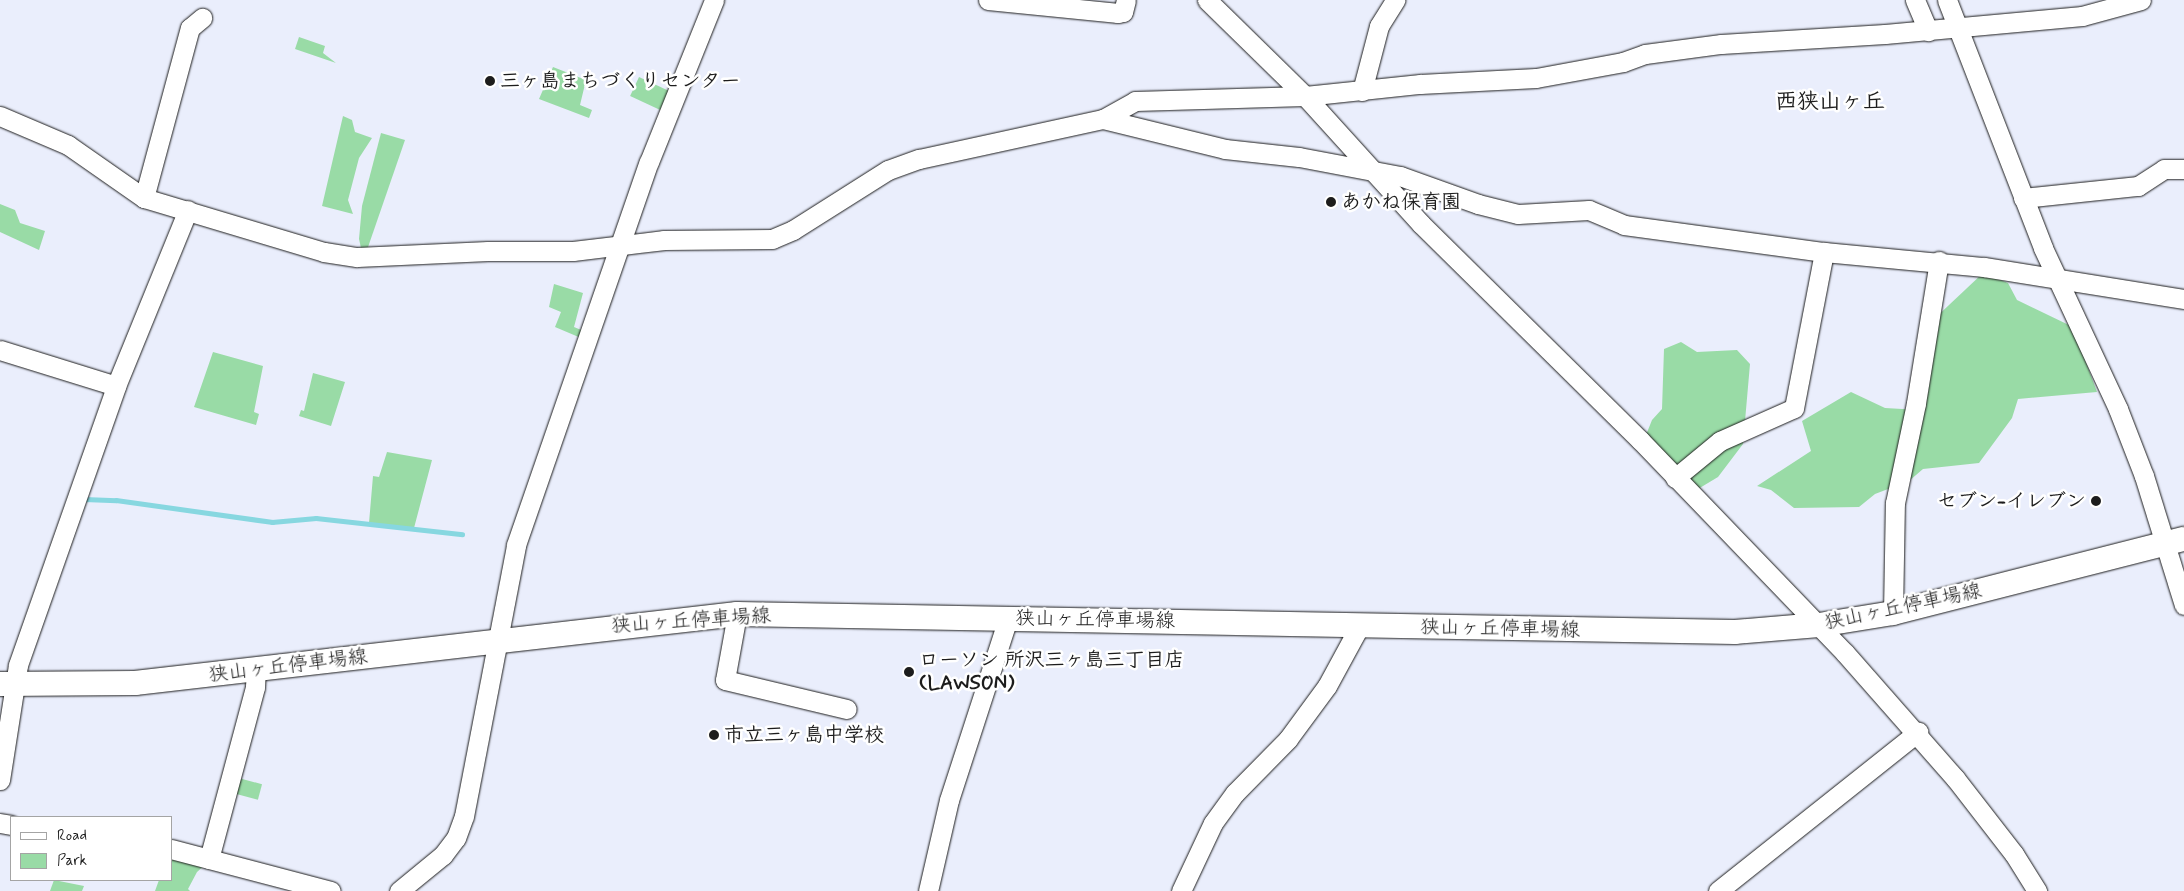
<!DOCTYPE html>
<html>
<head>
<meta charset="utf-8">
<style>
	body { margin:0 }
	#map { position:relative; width:2184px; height:891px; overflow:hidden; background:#eaeefc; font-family:Mynerve,"Klee One",sans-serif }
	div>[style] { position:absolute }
	.green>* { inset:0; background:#99dba6; transform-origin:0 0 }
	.stream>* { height:4.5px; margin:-2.25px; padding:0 2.25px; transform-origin:2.25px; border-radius:2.25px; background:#87d7e0 }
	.roads { filter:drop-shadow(0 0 1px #1c1c1c) drop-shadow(0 0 1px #1c1c1c) }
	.minor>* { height:19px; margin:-9.5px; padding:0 9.5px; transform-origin:9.5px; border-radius:9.5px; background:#fff }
	.major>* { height:24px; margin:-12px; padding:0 12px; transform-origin:12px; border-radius:12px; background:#fff }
	.dots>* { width:14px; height:14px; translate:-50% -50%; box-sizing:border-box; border:2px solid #fff; border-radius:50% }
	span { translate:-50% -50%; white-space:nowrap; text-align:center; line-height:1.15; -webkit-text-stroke:5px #fff; paint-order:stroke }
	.poi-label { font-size:20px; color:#1c1c1c; font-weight:700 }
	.left { translate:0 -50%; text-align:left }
	.right { translate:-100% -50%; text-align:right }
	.street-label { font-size:20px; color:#1c1c1c }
	.quarter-label { font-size:22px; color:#1c1c1c; font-weight:700 }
	.legend { position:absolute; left:10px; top:816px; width:162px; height:65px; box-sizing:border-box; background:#fff; border:1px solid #a4a4a4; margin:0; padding:6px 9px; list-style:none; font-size:15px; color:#1c1c1c }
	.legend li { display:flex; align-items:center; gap:10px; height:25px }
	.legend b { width:25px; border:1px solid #a4a4a4 }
</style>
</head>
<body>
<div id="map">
	<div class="green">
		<i style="clip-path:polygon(299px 37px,325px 46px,323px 53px,336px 63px,295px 49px)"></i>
		<i style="clip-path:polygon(553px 67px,586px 80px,580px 105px,592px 110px,589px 118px,539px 99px)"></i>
		<i style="left:639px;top:77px;width:35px;height:21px;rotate:25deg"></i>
		<i style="clip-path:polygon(343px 116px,352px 120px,355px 132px,372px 138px,359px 158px,348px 200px,353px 214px,322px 206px)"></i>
		<i style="clip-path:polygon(381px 133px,405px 140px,367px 250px,361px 248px,359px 239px,362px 206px)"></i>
		<i style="clip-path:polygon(0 204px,15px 210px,20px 223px,45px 231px,39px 250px,0 232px)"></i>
		<i style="clip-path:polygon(1983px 273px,2008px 283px,2017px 300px,2073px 327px,2097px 392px,2018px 399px,2012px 418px,1979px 463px,1923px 469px,1909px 481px,1875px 494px,1859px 507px,1794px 508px,1771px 490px,1757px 486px,1811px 451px,1802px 421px,1851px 392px,1885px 408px,1920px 410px,1932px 321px)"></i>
		<i style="clip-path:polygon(554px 284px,583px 293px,574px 327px,586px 332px,581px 338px,555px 327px,561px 312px,549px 307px)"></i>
		<i style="clip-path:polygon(1681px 342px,1697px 352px,1737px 350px,1750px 364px,1743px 444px,1718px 477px,1698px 489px,1646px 435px,1652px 420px,1662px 409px,1664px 349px)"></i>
		<i style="clip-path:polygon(213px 352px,263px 366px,254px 412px,259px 414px,256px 425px,194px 407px)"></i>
		<i style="clip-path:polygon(313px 373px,345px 382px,331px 426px,299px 416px,301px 410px,304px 411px)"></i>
		<i style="clip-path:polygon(387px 452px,432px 460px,414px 528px,369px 523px,373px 476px,379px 477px)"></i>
		<i style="left:235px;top:777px;width:28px;height:16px;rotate:15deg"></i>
		<i style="clip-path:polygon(171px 853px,207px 863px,197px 872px,188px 889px,190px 891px,155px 891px,159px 880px,171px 880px)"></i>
		<i style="clip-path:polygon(54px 880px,84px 886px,82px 891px,50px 891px)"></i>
	</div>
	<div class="stream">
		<i style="left:84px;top:499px;width:32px;rotate:2deg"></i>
		<i style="left:116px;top:500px;width:158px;rotate:8deg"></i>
		<i style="left:272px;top:522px;width:44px;rotate:-5.2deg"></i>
		<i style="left:316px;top:518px;width:147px;rotate:6.3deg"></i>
	</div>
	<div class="roads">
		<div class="minor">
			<i style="left:988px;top:0;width:131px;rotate:5.7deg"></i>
			<i style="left:1118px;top:13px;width:5px;rotate:-11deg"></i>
			<i style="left:1123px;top:12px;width:12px;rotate:-76deg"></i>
			<i style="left:1207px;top:0;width:137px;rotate:44.4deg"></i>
			<i style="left:1305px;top:96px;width:173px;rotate:47.8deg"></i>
			<i style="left:1421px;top:224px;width:308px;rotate:44.6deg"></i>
			<i style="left:1640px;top:440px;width:296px;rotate:46.1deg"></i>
			<i style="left:1845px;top:653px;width:167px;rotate:48.7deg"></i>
			<i style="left:1955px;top:778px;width:96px;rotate:52.2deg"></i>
			<i style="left:2014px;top:854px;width:44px;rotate:58.1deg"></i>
			<i style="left:1915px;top:0;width:34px;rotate:67deg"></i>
			<i style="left:1947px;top:0;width:266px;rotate:68.8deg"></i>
			<i style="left:2043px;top:248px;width:178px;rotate:65deg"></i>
			<i style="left:2118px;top:409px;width:72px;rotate:68.8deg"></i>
			<i style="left:2144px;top:476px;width:135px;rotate:72.8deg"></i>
			<i style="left:1362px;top:91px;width:67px;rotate:-75.3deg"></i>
			<i style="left:1379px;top:26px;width:31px;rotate:-58deg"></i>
			<i style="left:0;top:116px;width:74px;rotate:23.1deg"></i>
			<i style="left:68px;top:145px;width:93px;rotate:34.9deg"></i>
			<i style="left:144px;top:198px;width:188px;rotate:16.7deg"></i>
			<i style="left:324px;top:252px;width:33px;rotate:9deg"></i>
			<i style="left:357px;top:257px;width:131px;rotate:-2.6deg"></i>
			<i style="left:488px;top:251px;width:85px"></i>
			<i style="left:573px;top:251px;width:92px;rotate:-6.9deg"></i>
			<i style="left:664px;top:240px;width:108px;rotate:-0.5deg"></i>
			<i style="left:772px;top:239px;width:23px;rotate:-23deg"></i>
			<i style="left:793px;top:230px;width:112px;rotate:-32.3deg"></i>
			<i style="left:888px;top:170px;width:33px;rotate:-20deg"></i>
			<i style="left:919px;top:159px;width:188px;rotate:-12.3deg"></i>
			<i style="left:1103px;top:119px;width:37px;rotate:-29deg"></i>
			<i style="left:1135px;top:101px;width:170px;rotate:-1.7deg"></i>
			<i style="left:1305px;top:96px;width:116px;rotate:-6deg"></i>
			<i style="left:1420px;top:84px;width:116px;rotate:-3deg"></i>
			<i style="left:1536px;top:78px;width:88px;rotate:-10.4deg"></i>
			<i style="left:1623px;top:62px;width:23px;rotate:-20deg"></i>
			<i style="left:1645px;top:54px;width:77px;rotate:-7.5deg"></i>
			<i style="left:1721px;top:44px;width:164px;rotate:-3.5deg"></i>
			<i style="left:1885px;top:34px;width:198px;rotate:-5.2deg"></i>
			<i style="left:2082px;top:16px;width:61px;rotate:-15.2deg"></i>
			<i style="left:1103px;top:119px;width:126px;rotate:13.8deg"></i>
			<i style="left:1225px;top:149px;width:74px;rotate:6.2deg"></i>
			<i style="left:1299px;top:157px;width:103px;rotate:10.7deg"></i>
			<i style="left:1400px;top:176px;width:83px;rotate:19.7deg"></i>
			<i style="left:1478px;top:204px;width:41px;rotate:14deg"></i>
			<i style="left:1518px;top:214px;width:71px;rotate:-3.2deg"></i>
			<i style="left:1589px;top:210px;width:38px;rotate:23deg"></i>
			<i style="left:1624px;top:225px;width:202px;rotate:7.7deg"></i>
			<i style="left:1824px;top:252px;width:161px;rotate:5.4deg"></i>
			<i style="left:1984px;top:267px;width:203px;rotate:9.1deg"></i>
			<i style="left:144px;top:198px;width:176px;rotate:-74.9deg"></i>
			<i style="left:190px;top:28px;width:16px;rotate:-40deg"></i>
			<i style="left:2023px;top:198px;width:116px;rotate:-6deg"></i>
			<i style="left:2138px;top:186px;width:31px;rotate:-33deg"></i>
			<i style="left:2164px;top:169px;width:20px"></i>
			<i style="left:0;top:350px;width:121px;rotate:17.2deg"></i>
			<i style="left:1675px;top:478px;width:58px;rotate:-39.4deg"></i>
			<i style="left:1720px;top:441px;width:81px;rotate:-24deg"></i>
			<i style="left:1794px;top:408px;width:159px;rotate:-79.1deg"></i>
			<i style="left:1893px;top:613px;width:110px;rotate:-89deg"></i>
			<i style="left:1895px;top:503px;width:102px;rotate:-78.1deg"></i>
			<i style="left:1916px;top:403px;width:144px;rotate:-80.8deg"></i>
			<i style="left:737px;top:614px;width:67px;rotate:100.3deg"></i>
			<i style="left:725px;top:680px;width:125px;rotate:13.4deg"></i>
			<i style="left:0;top:780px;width:116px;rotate:-81.1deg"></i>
			<i style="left:18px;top:665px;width:296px;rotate:-70.6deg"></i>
			<i style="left:116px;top:386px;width:190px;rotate:-67.8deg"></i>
			<i style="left:0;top:823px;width:11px;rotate:10deg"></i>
			<i style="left:171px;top:849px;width:165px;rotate:14.7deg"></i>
			<i style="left:209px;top:859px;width:178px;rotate:-75deg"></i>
			<i style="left:255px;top:687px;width:18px;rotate:-87deg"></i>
			<i style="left:399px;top:891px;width:57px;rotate:-39.3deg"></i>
			<i style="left:443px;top:855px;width:21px;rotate:-53deg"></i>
			<i style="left:456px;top:838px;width:23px;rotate:-70deg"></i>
			<i style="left:464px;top:816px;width:276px;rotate:-79.1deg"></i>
			<i style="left:516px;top:545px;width:405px;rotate:-70.9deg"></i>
			<i style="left:649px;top:162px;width:175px;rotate:-68.1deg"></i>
			<i style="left:928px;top:891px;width:93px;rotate:-77deg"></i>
			<i style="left:949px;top:800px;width:191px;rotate:-72deg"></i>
			<i style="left:1181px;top:891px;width:75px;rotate:-64.8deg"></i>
			<i style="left:1213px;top:823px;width:37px;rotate:-54deg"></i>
			<i style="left:1235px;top:793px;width:76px;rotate:-45.5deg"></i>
			<i style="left:1288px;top:739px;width:66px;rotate:-53.7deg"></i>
			<i style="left:1327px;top:686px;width:67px;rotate:-61.5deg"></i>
			<i style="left:1718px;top:891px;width:256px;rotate:-38.5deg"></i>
		</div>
		<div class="major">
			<i style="left:0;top:684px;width:135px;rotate:-0.4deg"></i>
			<i style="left:135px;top:683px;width:606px;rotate:-6.54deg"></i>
			<i style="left:737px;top:614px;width:998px;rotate:1.03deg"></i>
			<i style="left:1735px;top:632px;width:84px;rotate:-4.8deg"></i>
			<i style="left:1819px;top:625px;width:75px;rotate:-9.2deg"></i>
			<i style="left:1893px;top:613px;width:300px;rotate:-14.3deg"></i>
		</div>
	</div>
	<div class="dots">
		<i style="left:490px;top:81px;background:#1c1c1c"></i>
		<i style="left:1331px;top:202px;background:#1c1c1c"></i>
		<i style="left:2096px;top:501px;background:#1c1c1c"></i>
		<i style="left:909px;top:672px;background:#1c1c1c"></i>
		<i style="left:714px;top:735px;background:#1c1c1c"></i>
	</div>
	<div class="poi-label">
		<span class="left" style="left:500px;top:81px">三ヶ島まちづくりセンター</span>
		<span class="left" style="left:1341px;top:202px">あかね保育園</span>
		<span class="right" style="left:2086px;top:501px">セブン-イレブン</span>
		<span class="left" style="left:919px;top:672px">ローソン 所沢三ヶ島三丁目店<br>(LAWSON)</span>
		<span class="left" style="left:724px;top:735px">市立三ヶ島中学校</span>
	</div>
	<div class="street-label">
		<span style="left:1903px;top:607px;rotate:-12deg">狭山ヶ丘停車場線</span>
		<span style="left:1095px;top:620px;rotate:1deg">狭山ヶ丘停車場線</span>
		<span style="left:691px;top:621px;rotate:-4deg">狭山ヶ丘停車場線</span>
		<span style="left:1500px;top:629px;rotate:1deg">狭山ヶ丘停車場線</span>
		<span style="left:288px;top:666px;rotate:-7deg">狭山ヶ丘停車場線</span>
	</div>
	<div class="quarter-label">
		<span style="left:1830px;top:103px">西狭山ヶ丘</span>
	</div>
	<ul class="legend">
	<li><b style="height:6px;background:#fff"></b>Road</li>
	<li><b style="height:14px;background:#99dba6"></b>Park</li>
	</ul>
</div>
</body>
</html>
